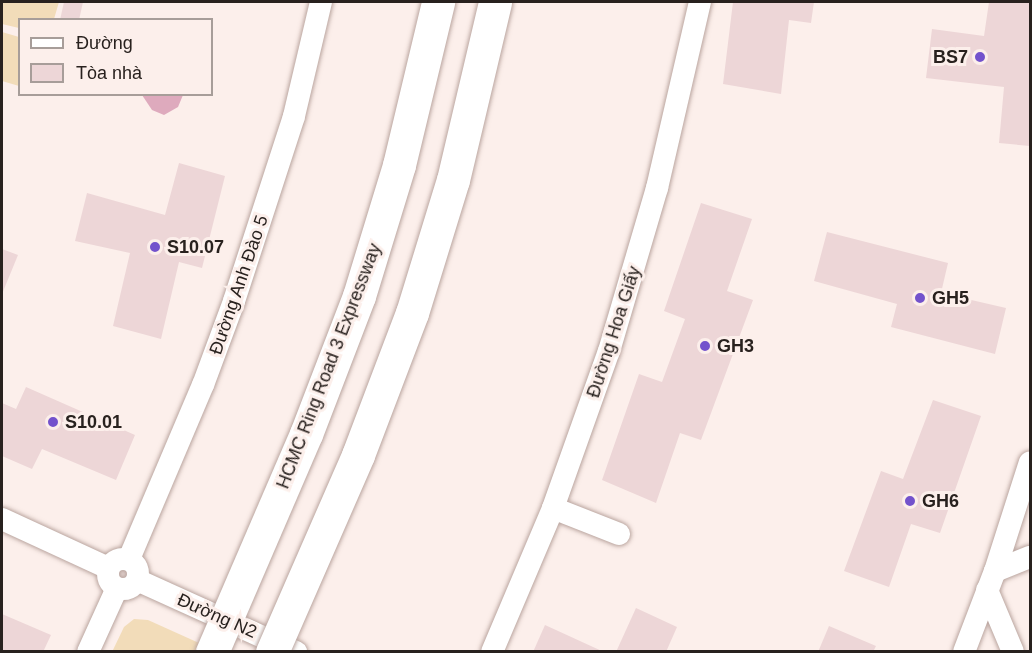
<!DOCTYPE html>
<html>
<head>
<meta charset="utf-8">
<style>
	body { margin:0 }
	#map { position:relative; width:1032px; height:653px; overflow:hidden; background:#fcefeb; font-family:Helvetica,sans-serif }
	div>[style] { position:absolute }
	.green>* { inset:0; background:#f2dcb9 }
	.water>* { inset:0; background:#deaabd }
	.building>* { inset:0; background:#edd6d7 }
	.roads { filter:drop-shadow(0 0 2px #baa59f) drop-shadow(0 0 2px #baa59f) }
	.minor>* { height:22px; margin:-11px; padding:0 11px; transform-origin:11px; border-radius:11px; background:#fff }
	.minor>.ring { margin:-11px; padding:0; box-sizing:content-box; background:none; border:22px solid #fff; border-radius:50% }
	.bridges { filter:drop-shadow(0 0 2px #baa59f) drop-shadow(0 0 2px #baa59f) }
	.highway-bridge>* { height:33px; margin:-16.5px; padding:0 16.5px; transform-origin:16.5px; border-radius:16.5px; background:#fff }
	.dots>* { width:16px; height:16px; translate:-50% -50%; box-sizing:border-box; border:3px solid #fcefeb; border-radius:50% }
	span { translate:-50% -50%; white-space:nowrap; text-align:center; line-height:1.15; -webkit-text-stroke:6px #fcefeb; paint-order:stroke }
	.poi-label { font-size:18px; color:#28211e; font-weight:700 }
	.right { translate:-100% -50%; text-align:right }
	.left { translate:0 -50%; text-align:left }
	.street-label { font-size:18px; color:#28211e }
	.frame { position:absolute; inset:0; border:3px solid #28211e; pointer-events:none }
	.legend { position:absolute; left:18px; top:18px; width:195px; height:78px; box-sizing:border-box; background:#fcefeb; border:2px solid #a79d99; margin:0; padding:8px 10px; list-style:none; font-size:18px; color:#28211e }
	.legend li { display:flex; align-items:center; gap:12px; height:30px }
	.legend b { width:30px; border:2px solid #a79d99 }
</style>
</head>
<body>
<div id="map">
	<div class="green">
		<i style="clip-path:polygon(2px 2px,59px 2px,54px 19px,20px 20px,19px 28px,2px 24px)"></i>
		<i style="clip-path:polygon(2px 32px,19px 37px,19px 86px,2px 81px)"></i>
		<i style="clip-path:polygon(134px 619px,148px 620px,199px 643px,195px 651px,112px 652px,124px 627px)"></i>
	</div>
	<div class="water">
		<i style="clip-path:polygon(183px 95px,178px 107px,164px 115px,152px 110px,142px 95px)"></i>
	</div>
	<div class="building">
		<i style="clip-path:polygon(64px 2px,83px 2px,79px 20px,60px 20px)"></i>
		<i style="clip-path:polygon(733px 2px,814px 2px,811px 23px,789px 20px,781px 94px,723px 84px)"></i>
		<i style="clip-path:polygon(989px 2px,1030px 2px,1030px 146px,999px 143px,1004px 87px,926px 78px,932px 29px,984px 36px)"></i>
		<i style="clip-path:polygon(179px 163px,225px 176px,202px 268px,179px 262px,161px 339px,113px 326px,130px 253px,75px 241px,87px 193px,165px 215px)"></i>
		<i style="clip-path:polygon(701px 203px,752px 219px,727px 291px,753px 300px,701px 440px,680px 433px,656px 503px,602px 480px,639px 374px,662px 382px,685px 319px,664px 311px)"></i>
		<i style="clip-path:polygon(827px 232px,948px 263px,941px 293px,1006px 308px,995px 354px,891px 327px,897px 304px,814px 281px)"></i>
		<i style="clip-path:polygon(2px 249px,18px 255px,2px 294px)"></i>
		<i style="clip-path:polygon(26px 387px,135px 435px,116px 480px,42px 449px,32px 469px,2px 456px,2px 403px,16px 409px)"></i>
		<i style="clip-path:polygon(933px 400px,981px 416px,940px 533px,911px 524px,889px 587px,844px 571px,881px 471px,903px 479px)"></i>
		<i style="clip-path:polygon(636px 608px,677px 627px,666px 652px,616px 652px)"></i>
		<i style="clip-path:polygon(2px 614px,51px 635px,43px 652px,2px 652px)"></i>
		<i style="clip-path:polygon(545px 625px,604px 652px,533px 652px)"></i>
		<i style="clip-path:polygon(829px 626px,876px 646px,873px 652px,818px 652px)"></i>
	</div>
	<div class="roads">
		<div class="minor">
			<i style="left:553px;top:508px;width:71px;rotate:21.5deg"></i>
			<i style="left:2px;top:519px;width:117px;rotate:24.8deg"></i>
			<i class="ring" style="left:108px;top:559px;width:8px;height:8px"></i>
			<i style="left:129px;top:559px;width:189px;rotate:-67deg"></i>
			<i style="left:203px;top:385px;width:90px;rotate:-69.7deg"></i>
			<i style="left:234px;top:301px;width:194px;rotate:-72deg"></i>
			<i style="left:294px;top:116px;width:117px;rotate:-76.7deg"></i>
			<i style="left:995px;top:571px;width:38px;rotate:-22deg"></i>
			<i style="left:137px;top:580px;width:175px;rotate:24.4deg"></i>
			<i style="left:987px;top:590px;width:67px;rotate:67.2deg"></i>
			<i style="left:88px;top:652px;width:70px;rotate:-65.6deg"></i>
			<i style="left:492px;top:652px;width:156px;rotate:-67deg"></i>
			<i style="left:553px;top:508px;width:167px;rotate:-70.4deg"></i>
			<i style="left:609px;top:351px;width:170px;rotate:-73.6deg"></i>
			<i style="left:657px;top:188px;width:191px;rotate:-77deg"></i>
			<i style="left:964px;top:652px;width:87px;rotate:-69.1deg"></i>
			<i style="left:995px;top:571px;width:114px;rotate:-72.2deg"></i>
		</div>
	</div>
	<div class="bridges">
		<div class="highway-bridge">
			<i style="left:212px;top:652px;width:237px;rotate:-66.7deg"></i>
			<i style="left:306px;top:434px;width:148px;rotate:-69deg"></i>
			<i style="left:359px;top:296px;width:137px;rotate:-73deg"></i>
			<i style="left:399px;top:165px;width:168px;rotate:-76.5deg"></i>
			<i style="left:272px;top:652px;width:215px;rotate:-66.4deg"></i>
			<i style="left:358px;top:455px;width:152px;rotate:-69.2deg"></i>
			<i style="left:412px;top:313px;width:139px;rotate:-72.9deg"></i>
			<i style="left:453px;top:180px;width:183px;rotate:-76.7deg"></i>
		</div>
	</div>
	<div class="dots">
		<i style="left:980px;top:57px;background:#7352cc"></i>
		<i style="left:155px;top:247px;background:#7352cc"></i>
		<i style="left:920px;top:298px;background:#7352cc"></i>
		<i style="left:705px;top:346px;background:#7352cc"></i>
		<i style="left:53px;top:422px;background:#7352cc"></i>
		<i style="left:910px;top:501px;background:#7352cc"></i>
	</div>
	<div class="poi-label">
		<span class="right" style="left:968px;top:57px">BS7</span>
		<span class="left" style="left:167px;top:247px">S10.07</span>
		<span class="left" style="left:932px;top:298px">GH5</span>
		<span class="left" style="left:717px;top:346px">GH3</span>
		<span class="left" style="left:65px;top:422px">S10.01</span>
		<span class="left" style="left:922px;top:501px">GH6</span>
	</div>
	<div class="street-label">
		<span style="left:239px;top:285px;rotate:-71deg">Đường Anh Đào 5</span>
		<span style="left:614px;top:332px;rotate:-72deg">Đường Hoa Giấy</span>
		<span style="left:329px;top:366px;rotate:-69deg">HCMC Ring Road 3 Expressway</span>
		<span style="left:217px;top:616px;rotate:24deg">Đường N2</span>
	</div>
	<div class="frame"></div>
	<ul class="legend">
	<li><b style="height:8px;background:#fff"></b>Đường</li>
	<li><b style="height:16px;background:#edd6d7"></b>Tòa nhà</li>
	</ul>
</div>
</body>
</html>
